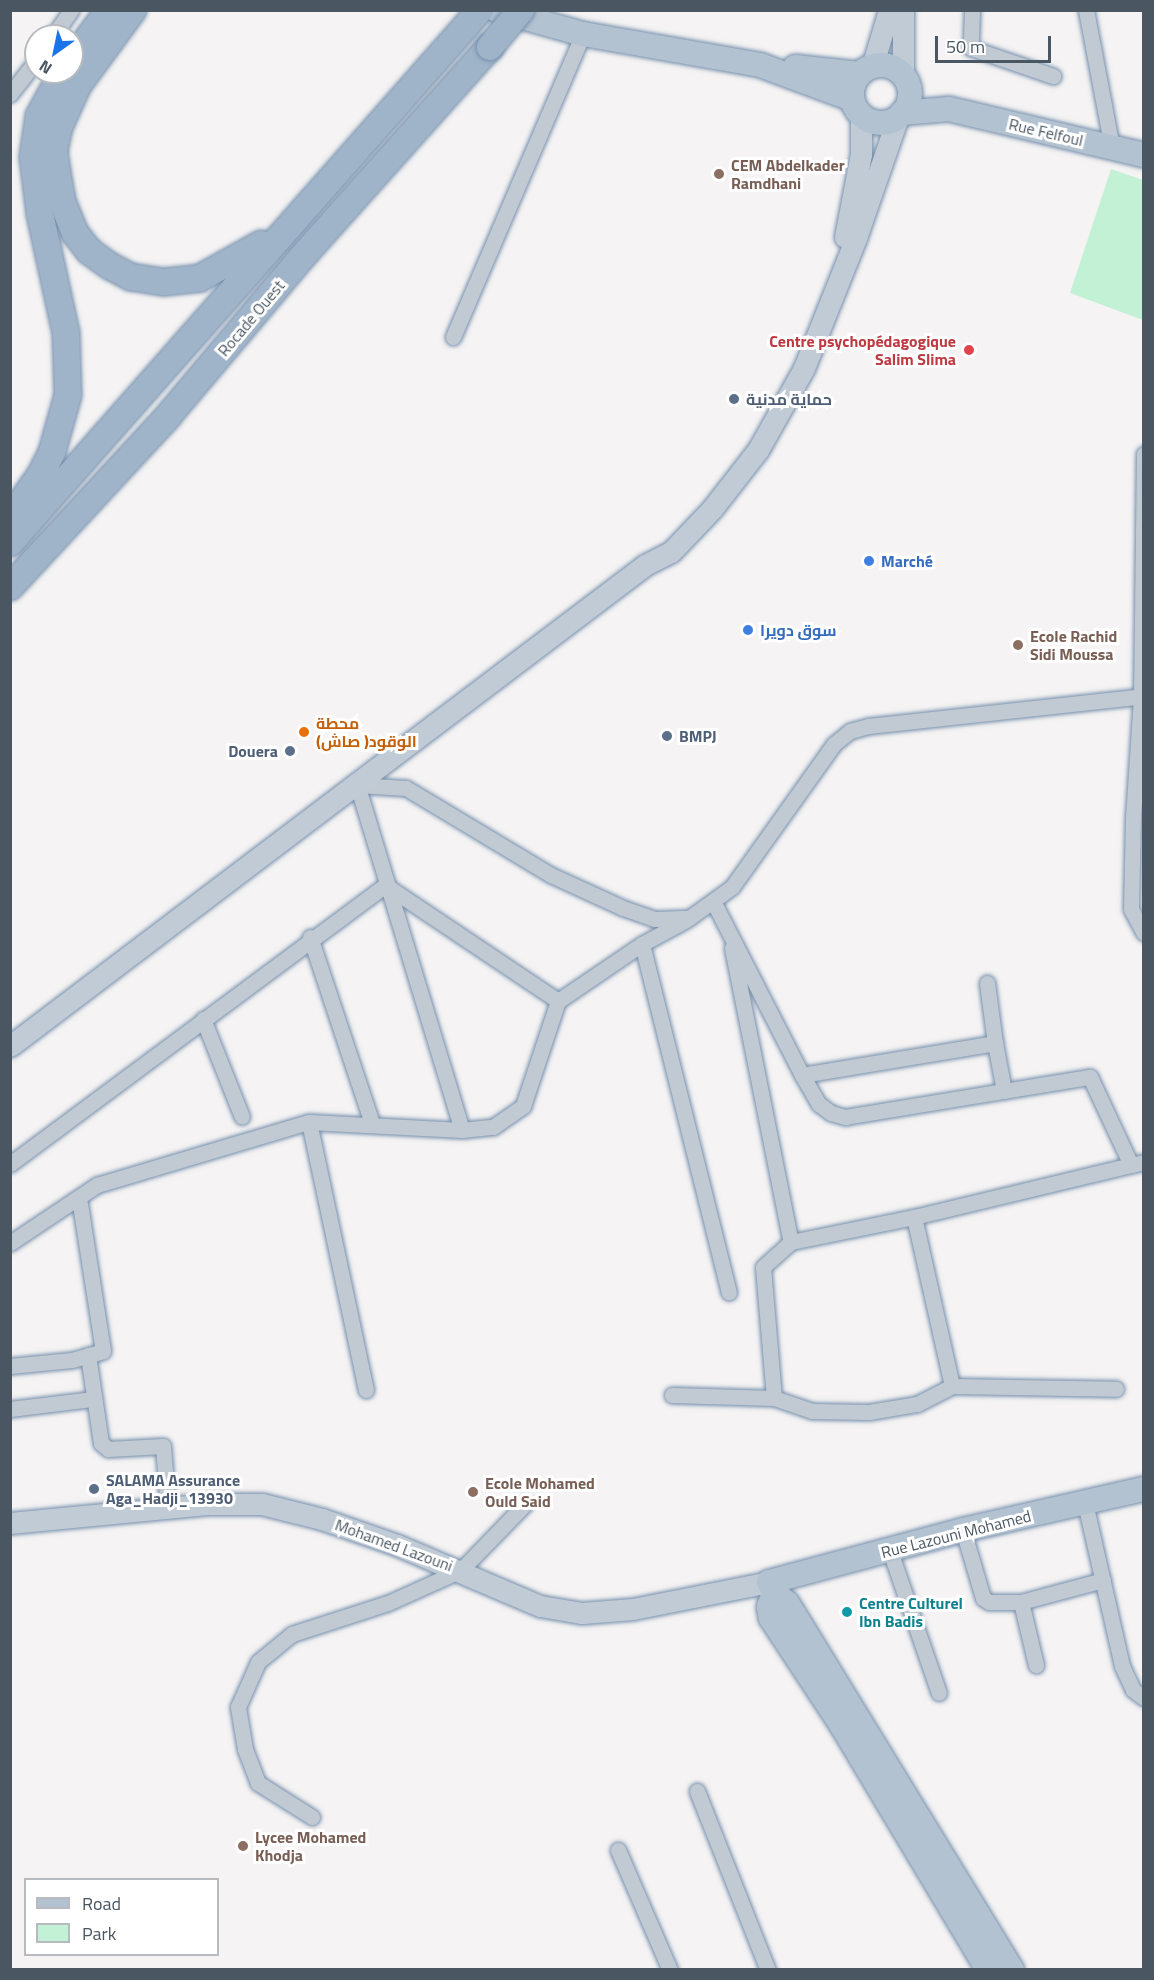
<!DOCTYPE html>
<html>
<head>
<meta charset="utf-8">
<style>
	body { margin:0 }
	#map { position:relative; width:1154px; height:1980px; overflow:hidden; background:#f5f3f3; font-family:"Titillium Web",Cairo,sans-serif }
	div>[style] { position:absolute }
	.green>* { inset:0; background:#c3f1d5 }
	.roads { filter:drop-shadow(0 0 2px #7690ad) drop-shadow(0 0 2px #7690ad) }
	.minor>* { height:15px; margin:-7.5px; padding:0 7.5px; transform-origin:7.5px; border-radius:7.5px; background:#c1cad2 }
	.secondary>* { height:21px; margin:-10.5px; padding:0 10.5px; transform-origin:10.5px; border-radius:10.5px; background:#c1cbd6 }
	.primary>* { height:24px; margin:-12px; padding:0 12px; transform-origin:12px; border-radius:12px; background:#b3c2d1 }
	.primary>.ring { margin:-12px; padding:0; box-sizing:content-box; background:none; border:24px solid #b3c2d1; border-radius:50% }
	.trunk>* { height:26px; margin:-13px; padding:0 13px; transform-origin:13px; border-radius:13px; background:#9fb4c9 }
	.bridges { filter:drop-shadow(0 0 2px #7690ad) drop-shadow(0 0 2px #7690ad) }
	.trunk-bridge>* { height:26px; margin:-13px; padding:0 13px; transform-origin:13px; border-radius:13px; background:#9fb4c9 }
	.dots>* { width:16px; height:16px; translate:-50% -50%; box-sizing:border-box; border:3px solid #fff; border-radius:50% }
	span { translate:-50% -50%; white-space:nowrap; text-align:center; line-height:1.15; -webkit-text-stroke:6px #fff; paint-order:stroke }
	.street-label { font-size:16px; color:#4a5661 }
	.education-label { font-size:16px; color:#785e54; font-weight:700 }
	.left { translate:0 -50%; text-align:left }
	.health-label { font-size:16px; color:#be3a42; font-weight:700 }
	.right { translate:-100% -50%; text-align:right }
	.service-label { font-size:16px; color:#4e5e75; font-weight:700 }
	.shop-label { font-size:16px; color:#366cbe; font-weight:700 }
	.food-label { font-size:16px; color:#c56008; font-weight:700 }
	.culture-label { font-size:16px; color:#0d838f; font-weight:700 }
	.frame { position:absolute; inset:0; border:12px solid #4a5661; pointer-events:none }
	.legend { position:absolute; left:24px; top:1878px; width:195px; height:78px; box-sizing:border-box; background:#fff; border:2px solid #b7bbc0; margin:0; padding:8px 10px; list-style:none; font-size:18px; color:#4a5661 }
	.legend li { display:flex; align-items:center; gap:12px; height:30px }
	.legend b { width:30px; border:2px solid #b7bbc0 }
	.north { position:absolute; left:24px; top:24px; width:60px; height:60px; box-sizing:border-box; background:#fff; border:2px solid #b7bbc0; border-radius:50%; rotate:213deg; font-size:16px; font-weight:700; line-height:24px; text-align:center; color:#4a5661 }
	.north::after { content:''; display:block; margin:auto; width:21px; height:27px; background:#1a73e8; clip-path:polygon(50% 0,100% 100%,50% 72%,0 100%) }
	.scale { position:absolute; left:935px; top:36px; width:116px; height:27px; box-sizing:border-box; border:3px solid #4a5661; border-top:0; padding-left:8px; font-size:18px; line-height:21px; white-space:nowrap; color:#4a5661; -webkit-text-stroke:4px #fff; paint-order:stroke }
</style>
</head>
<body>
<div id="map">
	<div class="green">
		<i style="clip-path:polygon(1111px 169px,1143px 180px,1143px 320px,1070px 293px)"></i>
	</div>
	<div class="roads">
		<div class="minor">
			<i style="left:972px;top:10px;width:38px;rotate:92deg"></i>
			<i style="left:971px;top:48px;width:87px;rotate:18.9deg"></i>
			<i style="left:1086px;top:10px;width:139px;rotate:79.3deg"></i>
			<i style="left:53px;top:36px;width:32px;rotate:-55deg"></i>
			<i style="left:10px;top:94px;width:42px;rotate:-51.8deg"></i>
			<i style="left:453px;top:337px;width:330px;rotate:-66.8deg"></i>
			<i style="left:1144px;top:454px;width:243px;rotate:90.7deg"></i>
			<i style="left:1141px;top:697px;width:119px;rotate:93.8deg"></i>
			<i style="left:1133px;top:816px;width:93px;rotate:91.2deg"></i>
			<i style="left:1131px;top:909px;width:27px;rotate:62deg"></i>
			<i style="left:714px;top:903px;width:193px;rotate:62.9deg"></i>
			<i style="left:802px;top:1075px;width:34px;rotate:60deg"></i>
			<i style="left:819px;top:1104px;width:15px;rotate:37deg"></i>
			<i style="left:831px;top:1113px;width:15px;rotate:16deg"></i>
			<i style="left:845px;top:1117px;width:248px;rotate:-9.3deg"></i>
			<i style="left:1090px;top:1077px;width:97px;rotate:65deg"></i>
			<i style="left:1131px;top:1165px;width:13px;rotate:-13deg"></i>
			<i style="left:310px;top:937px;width:196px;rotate:71.6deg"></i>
			<i style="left:642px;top:944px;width:359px;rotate:76deg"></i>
			<i style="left:732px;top:948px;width:300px;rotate:78.7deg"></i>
			<i style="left:987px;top:983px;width:61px;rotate:82.4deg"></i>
			<i style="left:203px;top:1019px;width:105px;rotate:68.3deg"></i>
			<i style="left:802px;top:1075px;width:196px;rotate:-9.4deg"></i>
			<i style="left:995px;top:1043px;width:49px;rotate:79.4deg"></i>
			<i style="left:309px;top:1122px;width:274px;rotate:78deg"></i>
			<i style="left:462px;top:1130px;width:361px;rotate:-106.9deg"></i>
			<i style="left:357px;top:785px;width:49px;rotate:3.5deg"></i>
			<i style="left:406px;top:788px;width:169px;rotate:31deg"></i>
			<i style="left:551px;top:875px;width:79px;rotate:24.6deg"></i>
			<i style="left:623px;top:908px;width:34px;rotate:19deg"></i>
			<i style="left:655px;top:919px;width:34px;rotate:-2deg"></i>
			<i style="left:689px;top:918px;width:53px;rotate:-35.8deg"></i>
			<i style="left:732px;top:887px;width:176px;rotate:-54.5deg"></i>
			<i style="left:834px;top:744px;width:21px;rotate:-39deg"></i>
			<i style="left:850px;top:731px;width:20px;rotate:-15deg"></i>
			<i style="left:869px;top:726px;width:277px;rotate:-6.2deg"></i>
			<i style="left:10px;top:1164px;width:467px;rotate:-36.6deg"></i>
			<i style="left:385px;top:885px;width:208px;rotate:33.8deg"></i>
			<i style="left:914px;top:1217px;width:173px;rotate:77.3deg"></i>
			<i style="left:10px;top:1243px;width:105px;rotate:-33.7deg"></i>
			<i style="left:97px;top:1185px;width:221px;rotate:-16.6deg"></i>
			<i style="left:309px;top:1122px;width:153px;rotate:3deg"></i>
			<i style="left:462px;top:1130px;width:31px;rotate:-6deg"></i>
			<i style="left:493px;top:1127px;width:37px;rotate:-35deg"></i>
			<i style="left:523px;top:1106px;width:111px;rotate:-71.6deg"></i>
			<i style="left:558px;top:1001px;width:102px;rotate:-34.2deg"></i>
			<i style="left:642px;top:944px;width:50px;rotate:-28.6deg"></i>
			<i style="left:88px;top:1355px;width:89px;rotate:81.6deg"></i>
			<i style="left:101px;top:1443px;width:9px;rotate:41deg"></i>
			<i style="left:108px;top:1449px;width:55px;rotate:-3.1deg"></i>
			<i style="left:163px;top:1446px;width:62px;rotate:85.4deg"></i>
			<i style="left:10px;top:1366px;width:62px;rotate:-5.5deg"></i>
			<i style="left:72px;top:1360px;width:32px;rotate:-16deg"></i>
			<i style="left:103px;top:1351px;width:155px;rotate:-98.9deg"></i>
			<i style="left:672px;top:1395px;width:102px;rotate:1.7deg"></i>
			<i style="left:774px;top:1398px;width:40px;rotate:18.9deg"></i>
			<i style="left:812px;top:1411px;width:57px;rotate:1deg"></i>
			<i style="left:869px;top:1412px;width:49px;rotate:-9.5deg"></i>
			<i style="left:917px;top:1404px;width:39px;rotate:-27deg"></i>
			<i style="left:952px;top:1386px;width:164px;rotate:1deg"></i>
			<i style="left:774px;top:1398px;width:131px;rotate:-94.8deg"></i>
			<i style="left:763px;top:1267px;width:38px;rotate:-42deg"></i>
			<i style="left:791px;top:1242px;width:126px;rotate:-11.5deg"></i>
			<i style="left:914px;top:1217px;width:223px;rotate:-13.5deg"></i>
			<i style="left:10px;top:1409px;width:84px;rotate:-6.9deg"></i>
			<i style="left:1085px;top:1503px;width:167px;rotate:77.2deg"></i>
			<i style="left:1122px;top:1666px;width:26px;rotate:65deg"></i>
			<i style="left:1133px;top:1690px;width:14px;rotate:36deg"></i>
			<i style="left:963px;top:1530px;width:71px;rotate:73.6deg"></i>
			<i style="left:983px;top:1598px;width:7px;rotate:34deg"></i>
			<i style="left:989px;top:1602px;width:32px"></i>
			<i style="left:1021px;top:1602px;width:85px;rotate:-15deg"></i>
			<i style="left:890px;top:1551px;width:150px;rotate:71deg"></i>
			<i style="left:1021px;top:1602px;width:65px;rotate:76.6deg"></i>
			<i style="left:697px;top:1791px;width:193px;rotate:68.4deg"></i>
			<i style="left:312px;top:1817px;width:64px;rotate:-147.8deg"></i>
			<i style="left:258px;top:1783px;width:36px;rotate:-111deg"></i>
			<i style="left:245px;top:1749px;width:43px;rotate:-99.5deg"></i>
			<i style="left:238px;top:1707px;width:49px;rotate:-66deg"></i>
			<i style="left:258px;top:1662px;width:44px;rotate:-39.5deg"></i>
			<i style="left:292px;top:1634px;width:101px;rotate:-17.9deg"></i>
			<i style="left:388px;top:1603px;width:80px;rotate:-24.3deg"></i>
			<i style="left:461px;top:1570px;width:92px;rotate:-45.9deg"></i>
			<i style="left:618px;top:1850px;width:131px;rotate:66.6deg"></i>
		</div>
		<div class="secondary">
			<i style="left:872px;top:67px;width:59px;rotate:-73.4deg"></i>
			<i style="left:903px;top:76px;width:66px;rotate:-90deg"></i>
			<i style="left:845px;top:237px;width:85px;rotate:-79.1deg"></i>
			<i style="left:861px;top:154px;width:39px;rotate:-90deg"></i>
			<i style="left:10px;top:1046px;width:797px;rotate:-37.14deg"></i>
			<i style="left:645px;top:565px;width:29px;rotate:-27deg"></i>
			<i style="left:671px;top:552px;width:59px;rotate:-46.4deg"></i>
			<i style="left:712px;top:509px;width:75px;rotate:-52.1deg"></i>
			<i style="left:758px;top:450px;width:94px;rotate:-60.7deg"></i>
			<i style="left:804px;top:368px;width:140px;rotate:-68.2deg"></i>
			<i style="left:856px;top:238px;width:128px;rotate:-70.9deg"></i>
			<i style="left:10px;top:1523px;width:200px;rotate:-5.5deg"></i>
			<i style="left:209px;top:1504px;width:53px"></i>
			<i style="left:262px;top:1504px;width:62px;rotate:14deg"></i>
			<i style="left:322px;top:1519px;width:79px;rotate:19.1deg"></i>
			<i style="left:397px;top:1545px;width:155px;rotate:23.1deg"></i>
			<i style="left:540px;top:1606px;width:43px;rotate:9.5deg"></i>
			<i style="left:582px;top:1613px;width:51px;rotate:-4.5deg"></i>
			<i style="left:633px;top:1609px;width:139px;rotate:-11.2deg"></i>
		</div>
		<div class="primary">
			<i style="left:497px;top:10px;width:89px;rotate:15.6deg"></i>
			<i style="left:583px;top:34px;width:180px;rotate:9.9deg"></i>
			<i style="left:760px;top:65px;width:98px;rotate:20.3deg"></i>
			<i class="ring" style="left:852px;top:65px;width:34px;height:34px"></i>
			<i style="left:795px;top:67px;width:65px;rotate:6.1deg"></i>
			<i style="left:902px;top:113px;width:47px;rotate:-4.9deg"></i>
			<i style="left:949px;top:109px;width:200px;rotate:13.3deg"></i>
			<i style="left:774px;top:1593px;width:15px;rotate:110deg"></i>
			<i style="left:769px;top:1607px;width:11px;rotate:80deg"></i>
			<i style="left:771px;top:1618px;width:127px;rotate:56.6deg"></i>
			<i style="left:841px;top:1724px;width:287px;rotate:59.1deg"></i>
			<i style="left:1012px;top:1970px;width:430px;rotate:-121.5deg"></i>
			<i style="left:787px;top:1603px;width:16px;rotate:-142deg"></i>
			<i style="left:774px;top:1593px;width:12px;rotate:-114deg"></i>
			<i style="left:769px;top:1582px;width:201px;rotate:-15deg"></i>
			<i style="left:963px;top:1530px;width:186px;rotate:-12.8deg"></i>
		</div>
		<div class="trunk">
			<i style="left:133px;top:10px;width:93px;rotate:126.3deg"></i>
			<i style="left:78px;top:85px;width:46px;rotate:114.3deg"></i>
			<i style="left:59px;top:127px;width:25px;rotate:102deg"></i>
			<i style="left:54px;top:151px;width:21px;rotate:82deg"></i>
			<i style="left:57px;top:172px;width:29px;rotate:80deg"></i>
			<i style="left:62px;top:201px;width:35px;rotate:68deg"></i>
			<i style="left:75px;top:233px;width:23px;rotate:52deg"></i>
			<i style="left:89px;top:251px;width:26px;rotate:36deg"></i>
			<i style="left:110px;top:266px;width:24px;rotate:28deg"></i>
			<i style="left:131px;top:277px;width:33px;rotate:9deg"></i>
			<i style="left:164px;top:282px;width:36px;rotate:-6deg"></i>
			<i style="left:200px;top:278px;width:70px;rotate:-29.1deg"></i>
			<i style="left:72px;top:60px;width:62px;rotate:-53.5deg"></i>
			<i style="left:10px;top:518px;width:54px;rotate:-54.8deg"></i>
			<i style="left:41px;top:474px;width:25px;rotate:-63deg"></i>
			<i style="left:52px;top:452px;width:59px;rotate:-74.3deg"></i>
			<i style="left:68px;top:395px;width:62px;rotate:-91.8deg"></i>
			<i style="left:66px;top:333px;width:122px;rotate:-102.3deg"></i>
			<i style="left:40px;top:214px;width:57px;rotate:-97deg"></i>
			<i style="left:33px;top:157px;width:41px;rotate:-81.7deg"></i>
			<i style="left:39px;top:116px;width:50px;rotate:-61.4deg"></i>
			<i style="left:10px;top:543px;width:711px;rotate:-48.59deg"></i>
			<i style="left:10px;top:587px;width:234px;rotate:-47.2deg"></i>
			<i style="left:169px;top:415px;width:207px;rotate:-49.9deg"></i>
			<i style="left:302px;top:257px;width:282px;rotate:-48.2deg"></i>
		</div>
	</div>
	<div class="bridges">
		<div class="trunk-bridge">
			<i style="left:490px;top:47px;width:48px;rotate:-50deg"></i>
		</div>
	</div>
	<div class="dots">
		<i style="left:719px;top:174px;background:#8d6e63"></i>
		<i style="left:969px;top:350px;background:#e0444e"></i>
		<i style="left:734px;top:399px;background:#5c6f8a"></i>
		<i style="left:869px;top:561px;background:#3f7fe0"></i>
		<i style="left:748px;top:630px;background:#3f7fe0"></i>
		<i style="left:1018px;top:645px;background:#8d6e63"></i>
		<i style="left:304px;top:732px;background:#e8710a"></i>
		<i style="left:667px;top:736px;background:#5c6f8a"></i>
		<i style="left:290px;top:751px;background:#5c6f8a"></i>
		<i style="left:94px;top:1489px;background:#5c6f8a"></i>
		<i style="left:473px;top:1492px;background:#8d6e63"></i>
		<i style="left:847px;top:1612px;background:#0f9aa8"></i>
		<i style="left:243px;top:1846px;background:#8d6e63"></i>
	</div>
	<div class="street-label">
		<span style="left:1046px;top:132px;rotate:13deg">Rue Felfoul</span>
		<span style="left:251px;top:318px;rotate:-50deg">Rocade Ouest</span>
		<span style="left:956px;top:1534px;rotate:-14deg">Rue Lazouni Mohamed</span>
		<span style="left:394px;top:1545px;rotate:20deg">Mohamed Lazouni</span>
	</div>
	<div class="education-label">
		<span class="left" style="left:731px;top:174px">CEM Abdelkader<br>Ramdhani</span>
		<span class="left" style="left:1030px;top:645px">Ecole Rachid<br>Sidi Moussa</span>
		<span class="left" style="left:485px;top:1492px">Ecole Mohamed<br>Ould Said</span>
		<span class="left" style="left:255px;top:1846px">Lycee Mohamed<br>Khodja</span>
	</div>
	<div class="health-label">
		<span class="right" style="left:956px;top:350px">Centre psychopédagogique<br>Salim Slima</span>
	</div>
	<div class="service-label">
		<span class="left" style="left:746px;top:399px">حماية مدنية</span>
		<span class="left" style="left:679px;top:736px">BMPJ</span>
		<span class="right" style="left:278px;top:751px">Douera</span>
		<span class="left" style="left:106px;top:1489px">SALAMA Assurance<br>Aga_Hadji_13930</span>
	</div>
	<div class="shop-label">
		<span class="left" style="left:881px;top:561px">Marché</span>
		<span class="left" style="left:760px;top:630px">سوق دويرا</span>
	</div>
	<div class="food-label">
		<span class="left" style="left:316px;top:732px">محطة<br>الوقود( صاش)</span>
	</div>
	<div class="culture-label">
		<span class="left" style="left:859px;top:1612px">Centre Culturel<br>Ibn Badis</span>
	</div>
	<div class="frame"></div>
	<ul class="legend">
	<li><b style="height:8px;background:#b3c2d1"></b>Road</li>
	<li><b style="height:16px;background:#c3f1d5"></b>Park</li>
	</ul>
	<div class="north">N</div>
	<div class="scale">50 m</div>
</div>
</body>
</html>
